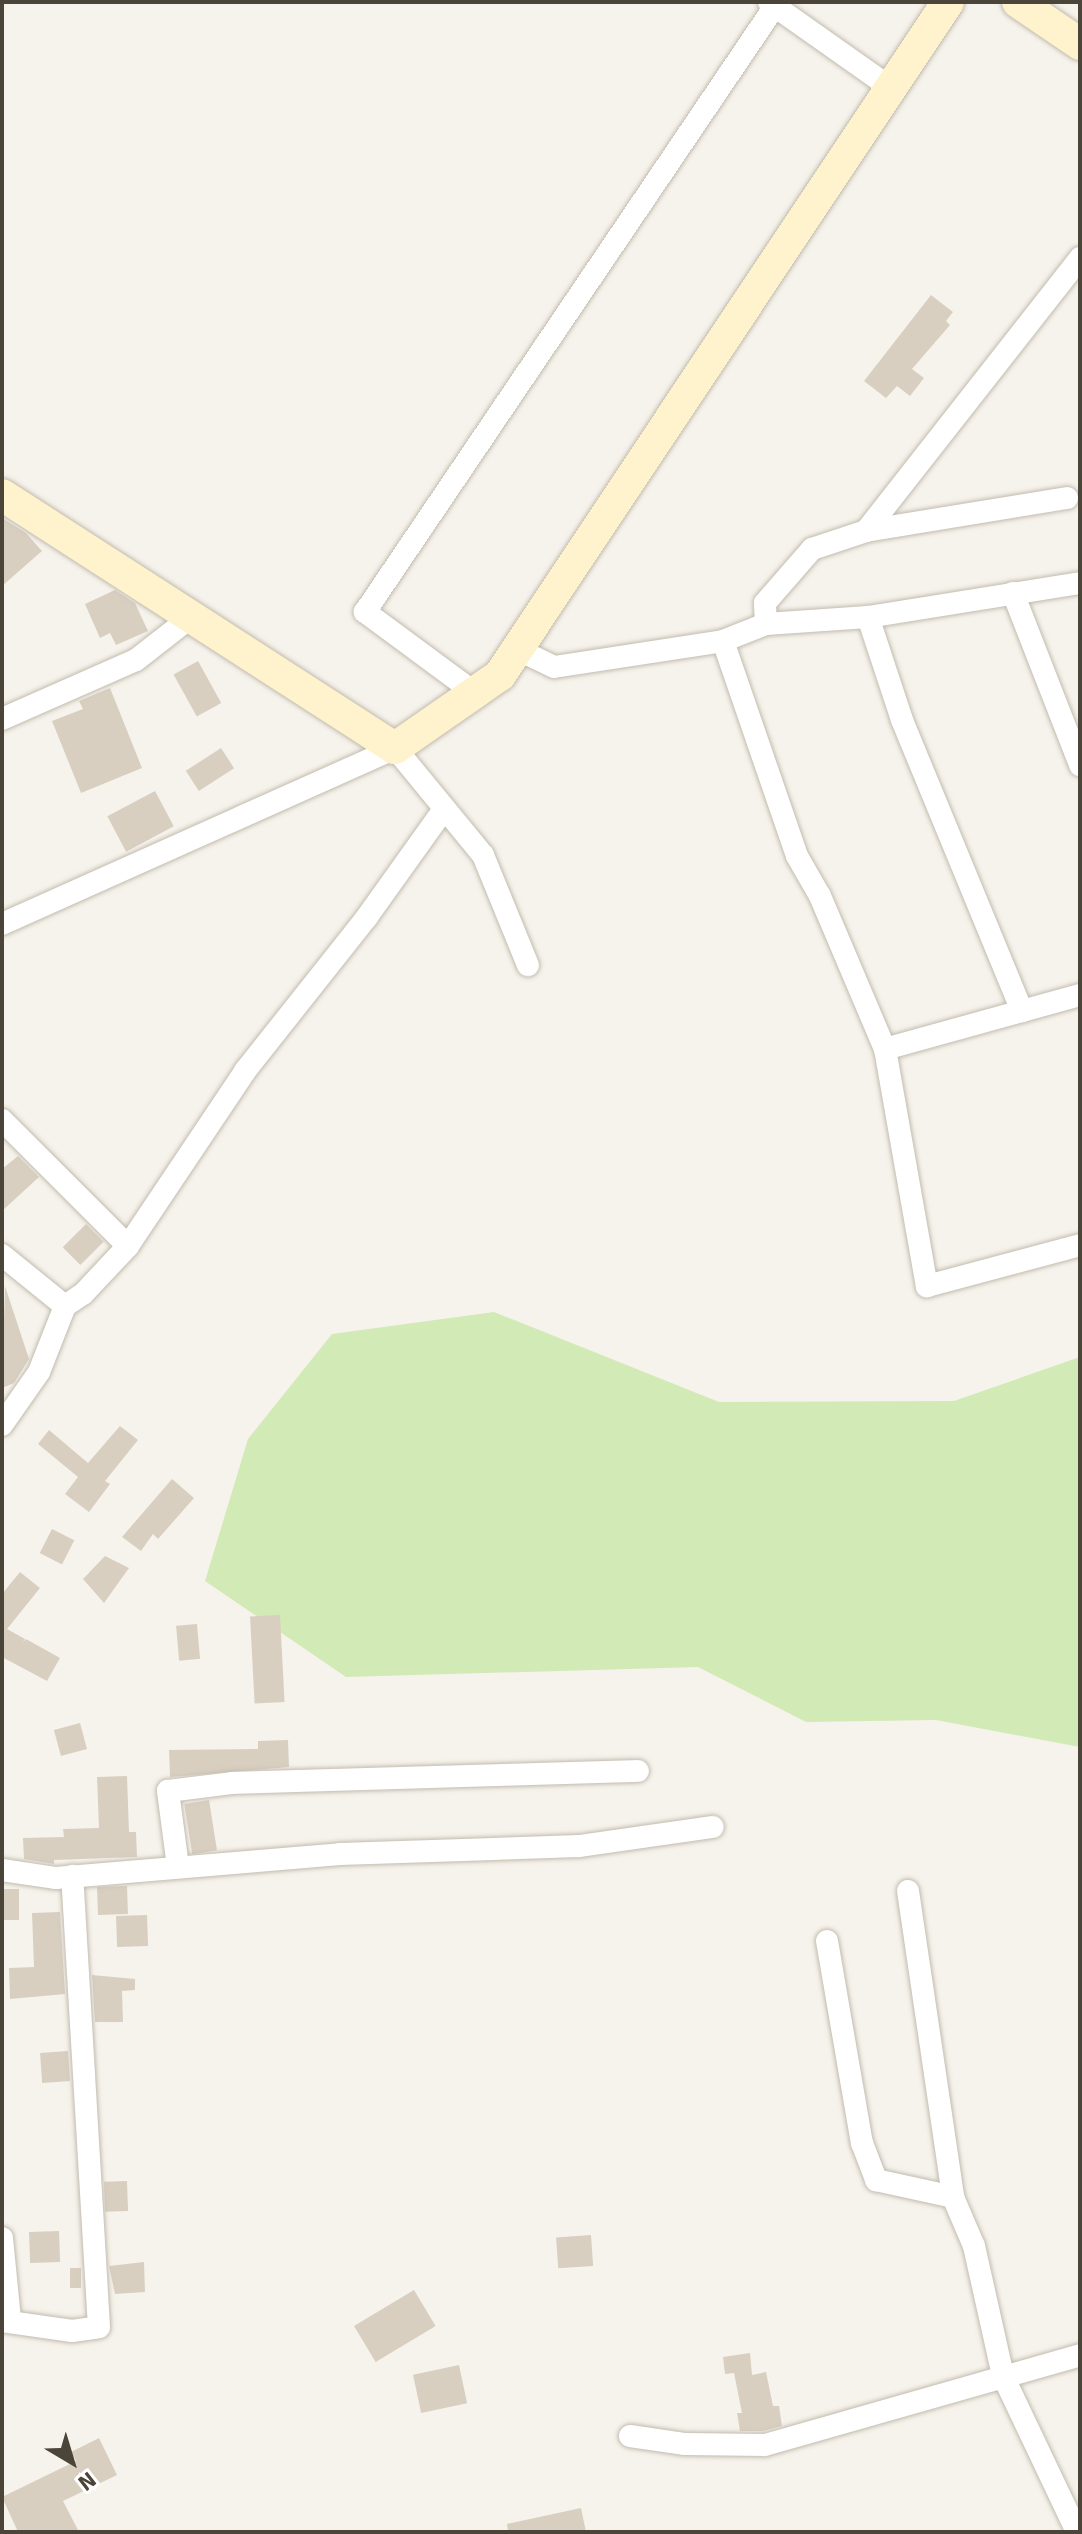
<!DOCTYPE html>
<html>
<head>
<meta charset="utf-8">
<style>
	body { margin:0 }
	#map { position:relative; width:1082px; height:2534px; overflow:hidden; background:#f6f3ec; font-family:Signika,sans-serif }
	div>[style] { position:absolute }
	.green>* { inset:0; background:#d2eab5 }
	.building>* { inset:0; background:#d8cfc1; transform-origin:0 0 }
	.roads { filter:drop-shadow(0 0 2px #c2bbae) drop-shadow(0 0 2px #c2bbae) }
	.street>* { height:22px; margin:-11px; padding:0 11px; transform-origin:11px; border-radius:11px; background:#fff }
	.secondary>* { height:32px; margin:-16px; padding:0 16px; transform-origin:16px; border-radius:16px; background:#fff3cd }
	span { translate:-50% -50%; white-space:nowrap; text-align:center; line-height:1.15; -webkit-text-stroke:7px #fff; paint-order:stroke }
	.frame { position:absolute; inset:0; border:4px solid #4b4439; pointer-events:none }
	.north { position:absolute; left:32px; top:2422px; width:80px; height:80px; -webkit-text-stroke:6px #fff; paint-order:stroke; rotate:142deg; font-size:22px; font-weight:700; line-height:32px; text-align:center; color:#4b4439 }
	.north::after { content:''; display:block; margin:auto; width:28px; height:36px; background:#4b4439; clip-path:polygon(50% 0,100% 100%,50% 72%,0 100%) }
</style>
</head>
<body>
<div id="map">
	<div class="green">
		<i style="clip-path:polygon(494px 1312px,719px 1402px,954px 1401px,1080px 1357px,1080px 1747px,936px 1720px,806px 1722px,698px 1667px,346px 1677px,205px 1581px,248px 1439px,332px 1334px)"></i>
	</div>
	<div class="building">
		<i style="clip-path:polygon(931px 295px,953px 312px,946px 321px,950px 325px,912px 369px,924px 378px,910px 396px,897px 386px,886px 398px,864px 381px)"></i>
		<i style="clip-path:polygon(2px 518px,26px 533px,42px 551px,2px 586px)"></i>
		<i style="clip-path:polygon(115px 590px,135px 603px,148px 631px,116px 645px,110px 633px,100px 638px,85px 604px)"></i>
		<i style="left:198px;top:661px;width:48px;height:28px;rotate:61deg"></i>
		<i style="clip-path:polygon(110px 688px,142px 768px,81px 793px,52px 721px,83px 709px,79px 701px)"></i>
		<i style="left:221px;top:748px;width:24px;height:42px;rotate:57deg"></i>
		<i style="left:155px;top:791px;width:40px;height:54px;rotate:62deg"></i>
		<i style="clip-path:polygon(18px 1156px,39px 1177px,2px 1211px,2px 1169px)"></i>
		<i style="left:86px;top:1224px;width:25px;height:33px;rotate:45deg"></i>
		<i style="clip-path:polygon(5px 1286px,29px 1359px,14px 1383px,2px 1388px)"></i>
		<i style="clip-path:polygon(120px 1426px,138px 1440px,105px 1481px,110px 1484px,89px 1512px,65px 1494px,78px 1477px,38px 1444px,49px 1430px,88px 1463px)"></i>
		<i style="clip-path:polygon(172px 1479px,194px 1498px,158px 1539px,153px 1534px,141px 1551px,122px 1537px)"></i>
		<i style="left:52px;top:1529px;width:25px;height:27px;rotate:27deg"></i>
		<i style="clip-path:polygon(105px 1556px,129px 1568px,104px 1603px,83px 1579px)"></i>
		<i style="clip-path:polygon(20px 1572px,40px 1588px,7px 1629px,25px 1639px,22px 1643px,26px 1639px,60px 1658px,47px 1681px,2px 1657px,2px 1594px)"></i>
		<i style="left:280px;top:1615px;width:87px;height:30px;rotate:87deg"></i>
		<i style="left:197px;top:1624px;width:35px;height:21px;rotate:85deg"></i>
		<i style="left:80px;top:1723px;width:27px;height:27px;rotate:75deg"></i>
		<i style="clip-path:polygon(288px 1740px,289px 1767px,170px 1777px,169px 1750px,258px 1749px,258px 1741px)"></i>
		<i style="clip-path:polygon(127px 1776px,129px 1832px,136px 1832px,137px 1857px,54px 1860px,54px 1864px,24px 1859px,23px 1838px,64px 1837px,63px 1829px,99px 1828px,97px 1777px)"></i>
		<i style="left:209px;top:1800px;width:51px;height:25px;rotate:81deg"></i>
		<i style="left:127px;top:1886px;width:28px;height:30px;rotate:88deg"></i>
		<i style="left:2px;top:1889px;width:17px;height:31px"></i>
		<i style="clip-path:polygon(60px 1912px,65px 1994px,10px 1999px,9px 1968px,34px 1967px,32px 1913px)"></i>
		<i style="left:147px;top:1915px;width:31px;height:31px;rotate:88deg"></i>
		<i style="clip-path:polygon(92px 1975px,135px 1979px,135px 1990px,122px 1991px,123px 2022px,95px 2022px)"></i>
		<i style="left:68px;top:2051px;width:30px;height:28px;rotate:86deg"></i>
		<i style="left:127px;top:2181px;width:30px;height:23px;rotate:88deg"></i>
		<i style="left:59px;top:2231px;width:31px;height:30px;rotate:88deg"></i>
		<i style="left:591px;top:2235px;width:31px;height:35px;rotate:86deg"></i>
		<i style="clip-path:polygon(144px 2262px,145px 2292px,115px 2294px,109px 2266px)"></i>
		<i style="left:70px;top:2268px;width:11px;height:20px"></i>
		<i style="left:414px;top:2290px;width:42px;height:70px;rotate:59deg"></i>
		<i style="clip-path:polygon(750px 2353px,752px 2375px,766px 2372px,773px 2406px,779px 2406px,782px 2426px,763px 2431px,740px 2431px,737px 2413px,742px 2413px,734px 2373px,725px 2374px,723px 2357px)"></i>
		<i style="left:459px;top:2365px;width:39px;height:47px;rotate:78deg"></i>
		<i style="clip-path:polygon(99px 2438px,117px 2475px,63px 2501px,79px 2532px,18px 2532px,2px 2497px,76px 2461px,71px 2452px)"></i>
		<i style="clip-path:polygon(581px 2508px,586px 2532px,508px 2532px,507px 2524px)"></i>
	</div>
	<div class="roads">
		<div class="street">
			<i style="left:769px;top:2px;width:149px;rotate:35.2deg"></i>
			<i style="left:1067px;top:498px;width:204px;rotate:170.7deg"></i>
			<i style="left:866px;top:531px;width:347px;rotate:-51.9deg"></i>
			<i style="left:1013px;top:593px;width:185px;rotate:68.7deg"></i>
			<i style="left:868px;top:617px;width:108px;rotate:71.7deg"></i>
			<i style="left:902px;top:720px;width:315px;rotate:67.6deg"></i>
			<i style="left:766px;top:624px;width:21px;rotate:-93deg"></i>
			<i style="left:765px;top:603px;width:72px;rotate:-49deg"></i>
			<i style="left:812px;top:549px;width:57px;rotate:-18.4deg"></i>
			<i style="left:723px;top:641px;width:227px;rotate:71deg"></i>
			<i style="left:797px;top:856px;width:46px;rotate:60.1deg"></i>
			<i style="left:820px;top:896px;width:166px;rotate:67deg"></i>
			<i style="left:885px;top:1049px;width:241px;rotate:80deg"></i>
			<i style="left:927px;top:1286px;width:158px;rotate:-15deg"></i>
			<i style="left:517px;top:649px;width:41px;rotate:25.9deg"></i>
			<i style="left:554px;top:667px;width:171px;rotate:-8.7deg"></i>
			<i style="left:723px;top:641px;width:46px;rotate:-21.6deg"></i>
			<i style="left:766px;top:624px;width:102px;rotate:-3.9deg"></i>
			<i style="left:868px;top:617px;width:215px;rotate:-9.1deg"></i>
			<i style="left:475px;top:693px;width:137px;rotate:-143.6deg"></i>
			<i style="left:365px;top:612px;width:732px;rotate:-55.92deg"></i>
			<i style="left:2px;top:719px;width:146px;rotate:-23.8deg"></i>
			<i style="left:136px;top:660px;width:70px;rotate:-38deg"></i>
			<i style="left:2px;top:924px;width:431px;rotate:-24.1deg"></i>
			<i style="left:395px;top:748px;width:139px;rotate:50.6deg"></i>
			<i style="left:483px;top:855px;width:119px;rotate:67.8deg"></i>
			<i style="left:885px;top:1049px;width:202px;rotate:-15.5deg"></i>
			<i style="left:2px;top:1120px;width:178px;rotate:45deg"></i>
			<i style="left:2px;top:1255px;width:81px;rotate:39deg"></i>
			<i style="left:2px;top:1425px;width:65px;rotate:-55.1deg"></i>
			<i style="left:39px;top:1372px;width:71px;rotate:-68.5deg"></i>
			<i style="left:65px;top:1306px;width:22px;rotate:-34deg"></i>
			<i style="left:83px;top:1294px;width:66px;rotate:-46.8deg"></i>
			<i style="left:128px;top:1246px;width:211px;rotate:-56.2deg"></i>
			<i style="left:245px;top:1071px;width:196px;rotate:-51.6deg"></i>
			<i style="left:367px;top:917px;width:133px;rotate:-54.5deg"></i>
			<i style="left:178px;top:1867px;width:77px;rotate:-97.5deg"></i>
			<i style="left:168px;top:1791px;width:64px;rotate:-7.1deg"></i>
			<i style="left:232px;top:1783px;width:406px;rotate:-1.7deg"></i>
			<i style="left:2px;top:1870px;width:55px;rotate:8.4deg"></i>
			<i style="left:56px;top:1878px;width:285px;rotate:-4.8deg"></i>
			<i style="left:340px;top:1854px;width:239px;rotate:-1.9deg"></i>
			<i style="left:579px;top:1846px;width:135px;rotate:-8.1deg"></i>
			<i style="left:908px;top:1891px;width:309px;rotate:81.6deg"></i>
			<i style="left:953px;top:2197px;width:53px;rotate:66.8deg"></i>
			<i style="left:974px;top:2246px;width:133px;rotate:77.4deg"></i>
			<i style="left:1003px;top:2376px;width:173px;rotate:64.6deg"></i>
			<i style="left:827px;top:1941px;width:205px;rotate:80.2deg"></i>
			<i style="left:862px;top:2143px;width:40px;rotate:69deg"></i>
			<i style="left:876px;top:2180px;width:79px;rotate:12.4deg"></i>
			<i style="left:2px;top:2238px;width:82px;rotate:84.4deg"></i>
			<i style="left:2px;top:2321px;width:71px;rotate:8.1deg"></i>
			<i style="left:72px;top:2331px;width:27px;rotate:-8deg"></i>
			<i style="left:99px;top:2327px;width:452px;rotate:-93.4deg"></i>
			<i style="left:630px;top:2436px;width:56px;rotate:8.3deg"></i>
			<i style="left:685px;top:2444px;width:80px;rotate:0.7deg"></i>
			<i style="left:765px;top:2445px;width:328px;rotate:-15.9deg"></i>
		</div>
		<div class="secondary">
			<i style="left:1018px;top:2px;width:75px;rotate:34.1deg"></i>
			<i style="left:2px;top:495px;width:467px;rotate:32.8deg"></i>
			<i style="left:395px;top:748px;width:128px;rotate:-34.8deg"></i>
			<i style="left:500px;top:675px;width:808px;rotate:-56.35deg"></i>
		</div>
	</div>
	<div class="frame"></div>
	<div class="north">N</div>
</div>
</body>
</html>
